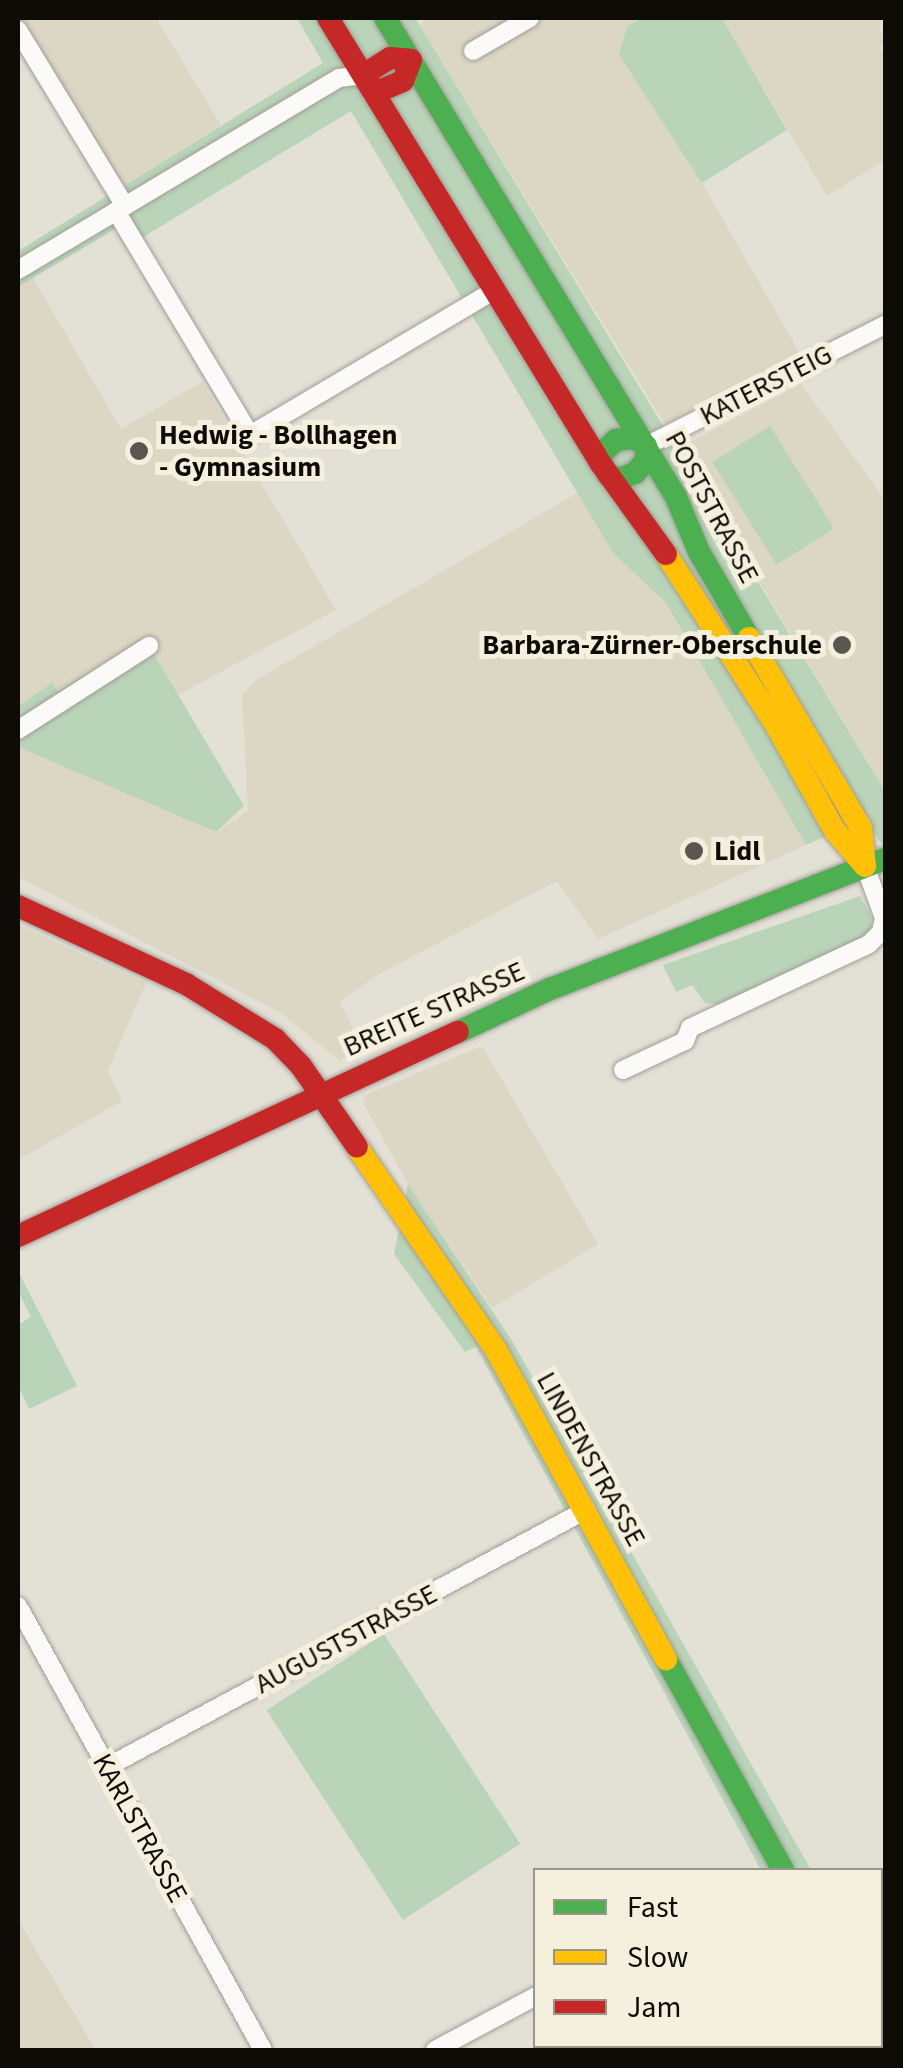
<!DOCTYPE html>
<html>
<head>
<meta charset="utf-8">
<style>
	body { margin:0 }
	#map { position:relative; width:903px; height:2068px; overflow:hidden; background:#e3e0d6; font-family:"Source Sans 3",sans-serif }
	div>[style] { position:absolute }
	.built>* { inset:0; background:#dcd6c4 }
	.green>* { inset:0; background:#b9d4b9; transform-origin:0 0 }
	.roads { filter:drop-shadow(0 0 2px #a09d96) drop-shadow(0 0 2px #a09d96) }
	.street>* { height:18px; margin:-9px; padding:0 9px; transform-origin:9px; border-radius:9px; background:#fbfaf9 }
	.fast>* { height:22px; margin:-11px; padding:0 11px; transform-origin:11px; border-radius:11px; background:#4caf50 }
	.slow>* { height:22px; margin:-11px; padding:0 11px; transform-origin:11px; border-radius:11px; background:#ffc107 }
	.jam>* { height:22px; margin:-11px; padding:0 11px; transform-origin:11px; border-radius:11px; background:#c62828 }
	.dots>* { width:28px; height:28px; translate:-50% -50%; box-sizing:border-box; border:5px solid #f5f0de; border-radius:50% }
	span { translate:-50% -50%; white-space:nowrap; text-align:center; line-height:1.15; -webkit-text-stroke:10px #f5f0de; paint-order:stroke }
	.street-label { font-size:28px; color:#0e0c07 }
	.poi-label { font-size:28px; color:#0e0c07; font-weight:700 }
	.left { translate:0 -50%; text-align:left }
	.right { translate:-100% -50%; text-align:right }
	.frame { position:absolute; inset:0; border:20px solid #0e0c07; pointer-events:none }
	.legend { position:absolute; left:533px; top:1868px; width:350px; height:180px; box-sizing:border-box; background:#f5f0de; border:2px solid #999588; margin:0; padding:12px 18px; list-style:none; font-size:30px; color:#0e0c07 }
	.legend li { display:flex; align-items:center; gap:20px; height:50px }
	.legend b { width:50px; border:2px solid #999588 }
</style>
</head>
<body>
<div id="map">
	<div class="built">
		<i style="clip-path:polygon(19px 18px,156px 18px,221px 125px,121px 187px)"></i>
		<i style="clip-path:polygon(431px 18px,642px 18px,627px 27px,619px 55px,702px 183px,799px 352px,665px 424px,419px 25px)"></i>
		<i style="clip-path:polygon(722px 18px,881px 18px,879px 30px,886px 40px,880px 48px,885px 57px,885px 160px,827px 196px)"></i>
		<i style="clip-path:polygon(33px 278px,121px 429px,202px 382px,336px 610px,178px 695px,145px 639px,58px 691px,52px 683px,18px 706px,18px 287px)"></i>
		<i style="clip-path:polygon(801px 384px,885px 500px,885px 791px,679px 448px)"></i>
		<i style="clip-path:polygon(579px 492px,613px 553px,666px 603px,806px 845px,598px 939px,557px 881px,377px 975px,340px 1002px,363px 1049px,339px 1060px,281px 1013px,18px 877px,18px 747px,216px 832px,248px 811px,242px 695px,256px 680px)"></i>
		<i style="clip-path:polygon(18px 925px,146px 983px,108px 1071px,122px 1101px,18px 1160px)"></i>
		<i style="clip-path:polygon(482px 1046px,598px 1244px,492px 1308px,408px 1184px,363px 1102px,365px 1095px)"></i>
		<i style="clip-path:polygon(18px 1920px,96px 2050px,18px 2050px)"></i>
	</div>
	<div class="green">
		<i style="clip-path:polygon(297px 18px,415px 18px,885px 791px,885px 850px,867px 820px,872px 816px,806px 845px,666px 603px,613px 553px,351px 111px,138px 240px,127px 222px,18px 287px,18px 251px,323px 63px)"></i>
		<i style="clip-path:polygon(642px 18px,722px 18px,787px 130px,702px 183px,619px 55px,627px 26px)"></i>
		<i style="left:770px;top:426px;width:121px;height:68px;rotate:58deg"></i>
		<i style="clip-path:polygon(145px 639px,244px 806px,216px 832px,18px 747px,18px 706px,52px 683px,58px 691px)"></i>
		<i style="clip-path:polygon(860px 896px,871px 916px,871px 928px,863px 939px,718px 1004px,705px 1003px,692px 985px,676px 992px,663px 965px)"></i>
		<i style="clip-path:polygon(408px 1184px,511px 1339px,811px 1870px,761px 1870px,476px 1347px,465px 1352px,394px 1254px)"></i>
		<i style="clip-path:polygon(18px 1271px,77px 1386px,29px 1409px,18px 1386px,18px 1325px,31px 1317px,18px 1291px)"></i>
		<i style="left:384px;top:1634px;width:250px;height:140px;rotate:57deg"></i>
	</div>
	<div class="roads">
		<div class="street">
			<i style="left:18px;top:30px;width:206px;rotate:58.7deg"></i>
			<i style="left:473px;top:51px;width:66px;rotate:-30.1deg"></i>
			<i style="left:116px;top:211px;width:261px;rotate:59.1deg"></i>
			<i style="left:250px;top:435px;width:285px;rotate:-30.6deg"></i>
			<i style="left:18px;top:270px;width:374px;rotate:-30.9deg"></i>
			<i style="left:339px;top:78px;width:24px;rotate:-7deg"></i>
			<i style="left:646px;top:446px;width:269px;rotate:-26.9deg"></i>
			<i style="left:18px;top:730px;width:156px;rotate:-32.7deg"></i>
			<i style="left:623px;top:1070px;width:68px;rotate:-25.1deg"></i>
			<i style="left:685px;top:1041px;width:14px;rotate:-69deg"></i>
			<i style="left:690px;top:1028px;width:198px;rotate:-25.1deg"></i>
			<i style="left:869px;top:944px;width:17px;rotate:-45deg"></i>
			<i style="left:881px;top:932px;width:14px;rotate:-78deg"></i>
			<i style="left:884px;top:918px;width:55px;rotate:-110.1deg"></i>
			<i style="left:18px;top:1606px;width:507px;rotate:61.11deg"></i>
			<i style="left:107px;top:1767px;width:544px;rotate:-28.22deg"></i>
			<i style="left:435px;top:2050px;width:115px;rotate:-28.1deg"></i>
		</div>
		<div class="fast">
			<i style="left:385px;top:18px;width:560px;rotate:58.72deg"></i>
			<i style="left:676px;top:497px;width:60px;rotate:67.3deg"></i>
			<i style="left:699px;top:552px;width:99px;rotate:59.8deg"></i>
			<i style="left:601px;top:464px;width:12px;rotate:-81deg"></i>
			<i style="left:603px;top:452px;width:18px;rotate:-43deg"></i>
			<i style="left:616px;top:440px;width:18px;rotate:-6deg"></i>
			<i style="left:634px;top:438px;width:14px;rotate:34deg"></i>
			<i style="left:646px;top:446px;width:14px;rotate:90deg"></i>
			<i style="left:646px;top:460px;width:17px;rotate:130deg"></i>
			<i style="left:635px;top:473px;width:17px;rotate:159deg"></i>
			<i style="left:619px;top:479px;width:12px;rotate:-160deg"></i>
			<i style="left:458px;top:1032px;width:102px;rotate:-25.1deg"></i>
			<i style="left:550px;top:989px;width:360px;rotate:-21.2deg"></i>
			<i style="left:666px;top:1659px;width:241px;rotate:61deg"></i>
			<i style="left:879px;top:2046px;width:5px;rotate:53deg"></i>
		</div>
		<div class="slow">
			<i style="left:666px;top:554px;width:206px;rotate:57.3deg"></i>
			<i style="left:777px;top:727px;width:119px;rotate:60.9deg"></i>
			<i style="left:835px;top:831px;width:46px;rotate:49.4deg"></i>
			<i style="left:749px;top:638px;width:221px;rotate:59.5deg"></i>
			<i style="left:861px;top:828px;width:38px;rotate:84deg"></i>
			<i style="left:357px;top:1147px;width:246px;rotate:55.6deg"></i>
			<i style="left:496px;top:1350px;width:353px;rotate:61.2deg"></i>
		</div>
		<div class="jam">
			<i style="left:328px;top:18px;width:523px;rotate:58.53deg"></i>
			<i style="left:601px;top:464px;width:111px;rotate:54.2deg"></i>
			<i style="left:363px;top:75px;width:32px;rotate:-32deg"></i>
			<i style="left:390px;top:58px;width:21px;rotate:5deg"></i>
			<i style="left:411px;top:60px;width:22px;rotate:111deg"></i>
			<i style="left:403px;top:81px;width:23px;rotate:157deg"></i>
			<i style="left:382px;top:90px;width:11px;rotate:-170deg"></i>
			<i style="left:18px;top:906px;width:185px;rotate:24.9deg"></i>
			<i style="left:186px;top:984px;width:105px;rotate:31.7deg"></i>
			<i style="left:275px;top:1039px;width:37px;rotate:46deg"></i>
			<i style="left:301px;top:1066px;width:98px;rotate:55.3deg"></i>
			<i style="left:18px;top:1236px;width:485px;rotate:-24.9deg"></i>
		</div>
	</div>
	<div class="dots">
		<i style="left:139px;top:451px;background:#59564f"></i>
		<i style="left:842px;top:645px;background:#59564f"></i>
		<i style="left:694px;top:851px;background:#59564f"></i>
	</div>
	<div class="street-label">
		<span style="left:766px;top:385px;rotate:-27deg">KATERSTEIG</span>
		<span style="left:712px;top:507px;rotate:62deg">POSTSTRASSE</span>
		<span style="left:434px;top:1009px;rotate:-24deg">BREITE STRASSE</span>
		<span style="left:591px;top:1459px;rotate:61deg">LINDENSTRASSE</span>
		<span style="left:346px;top:1639px;rotate:-28deg">AUGUSTSTRASSE</span>
		<span style="left:140px;top:1828px;rotate:61deg">KARLSTRASSE</span>
	</div>
	<div class="poi-label">
		<span class="left" style="left:159px;top:451px">Hedwig - Bollhagen<br>- Gymnasium</span>
		<span class="right" style="left:822px;top:645px">Barbara-Zürner-Oberschule</span>
		<span class="left" style="left:714px;top:851px">Lidl</span>
	</div>
	<div class="frame"></div>
	<ul class="legend">
	<li><b style="height:12px;background:#4caf50"></b>Fast</li>
	<li><b style="height:12px;background:#ffc107"></b>Slow</li>
	<li><b style="height:12px;background:#c62828"></b>Jam</li>
	</ul>
</div>
</body>
</html>
